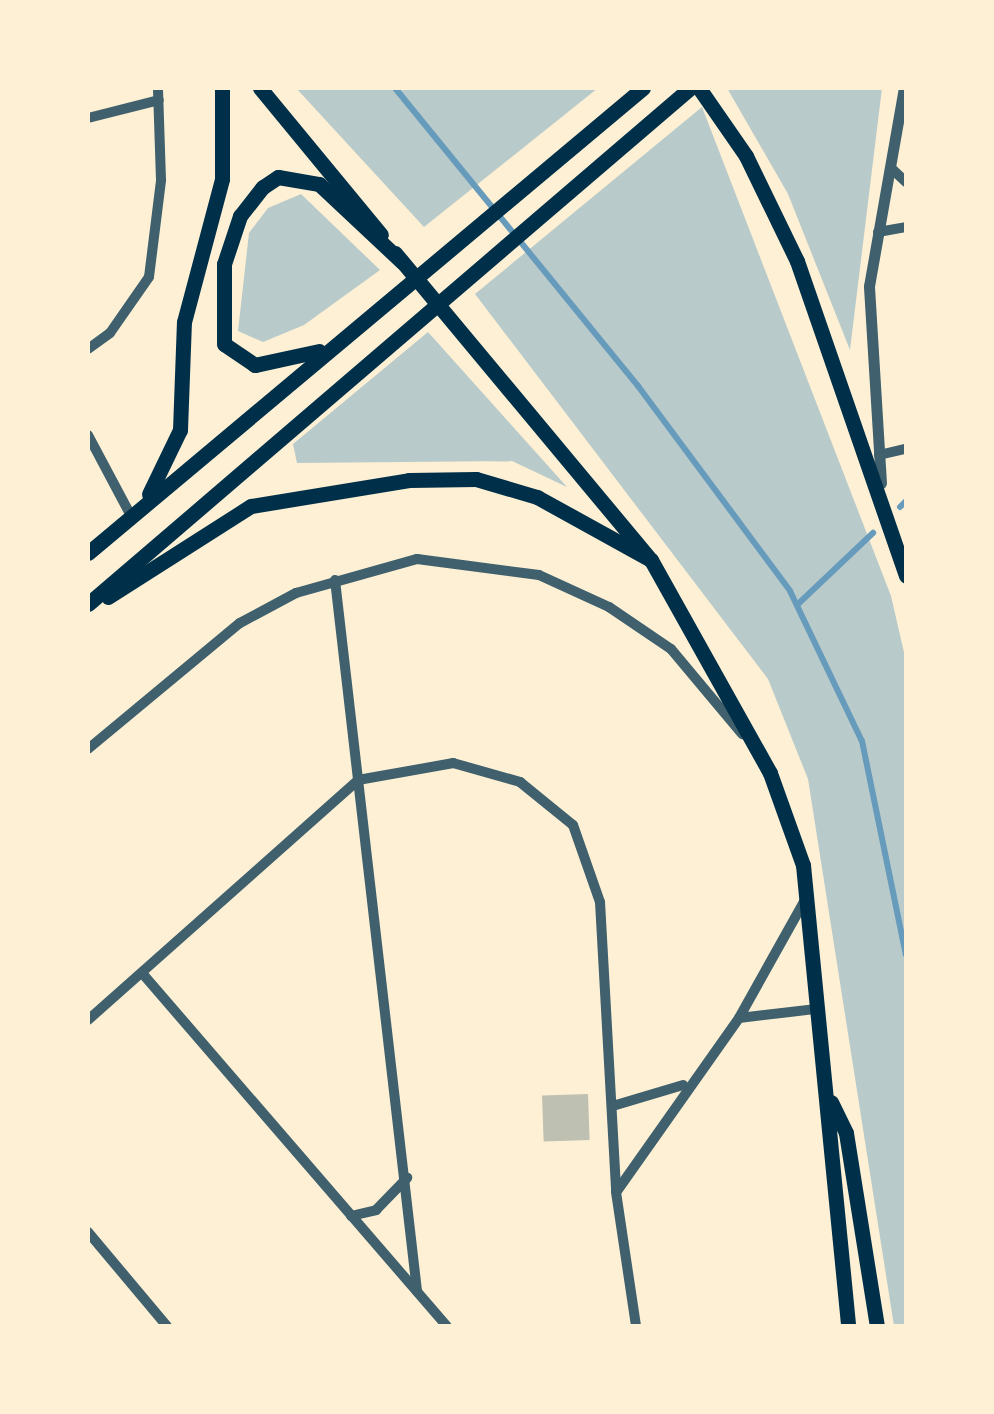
<!DOCTYPE html>
<html>
<head>
<meta charset="utf-8">
<style>
	body { margin:0 }
	#map { position:relative; width:994px; height:1414px; overflow:hidden; background:#fdf0d5; font-family:Lato,sans-serif }
	div>[style] { position:absolute }
	.green>* { inset:0; background:#b9caca }
	.stream>* { height:6px; margin:-3px; padding:0 3px; transform-origin:3px; border-radius:3px; background:#669bbc }
	.building>* { inset:0; background:#bec0b2; transform-origin:0 0 }
	.minor>* { height:10px; margin:-5px; padding:0 5px; transform-origin:5px; border-radius:5px; background:#3f606c }
	.tertiary>* { height:11px; margin:-5.5px; padding:0 5.5px; transform-origin:5.5px; border-radius:5.5px; background:#3f606c }
	.primary>* { height:15px; margin:-7.5px; padding:0 7.5px; transform-origin:7.5px; border-radius:7.5px; background:#003049 }
	.trunk>* { height:15px; margin:-7.5px; padding:0 7.5px; transform-origin:7.5px; border-radius:7.5px; background:#003049 }
	span { translate:-50% -50%; white-space:nowrap; text-align:center; line-height:1.15; -webkit-text-stroke:8px #fdf0d5; paint-order:stroke }
	.frame { position:absolute; inset:0; border:90px solid #fdf0d5; pointer-events:none }
</style>
</head>
<body>
<div id="map">
	<div class="green">
		<i style="clip-path:polygon(296px 88px,598px 88px,424px 227px)"></i>
		<i style="clip-path:polygon(727px 88px,882px 88px,850px 350px,788px 194px)"></i>
		<i style="clip-path:polygon(702px 107px,891px 596px,906px 661px,906px 1326px,894px 1326px,808px 779px,768px 679px,475px 294px)"></i>
		<i style="clip-path:polygon(301px 194px,380px 270px,304px 325px,263px 342px,238px 331px,249px 233px,268px 208px)"></i>
		<i style="clip-path:polygon(428px 332px,567px 487px,512px 461px,297px 463px,293px 444px)"></i>
	</div>
	<div class="stream">
		<i style="left:395px;top:88px;width:385px;rotate:50.8deg"></i>
		<i style="left:638px;top:386px;width:255px;rotate:53.4deg"></i>
		<i style="left:790px;top:591px;width:166px;rotate:64.4deg"></i>
		<i style="left:862px;top:741px;width:218px;rotate:78.4deg"></i>
		<i style="left:900px;top:507px;width:8px;rotate:-45deg"></i>
		<i style="left:797px;top:605px;width:105px;rotate:-43.5deg"></i>
	</div>
	<div class="building">
		<i style="left:588px;top:1094px;width:46px;height:46px;rotate:88deg"></i>
	</div>
	<div class="minor">
		<i style="left:88px;top:118px;width:73px;rotate:-14.2deg"></i>
		<i style="left:891px;top:168px;width:21px;rotate:43deg"></i>
		<i style="left:878px;top:232px;width:28px;rotate:-10deg"></i>
		<i style="left:88px;top:349px;width:27px;rotate:-36deg"></i>
		<i style="left:110px;top:333px;width:68px;rotate:-55.1deg"></i>
		<i style="left:149px;top:277px;width:98px;rotate:-82.9deg"></i>
		<i style="left:161px;top:180px;width:92px;rotate:-91.9deg"></i>
		<i style="left:88px;top:435px;width:92px;rotate:62deg"></i>
		<i style="left:879px;top:455px;width:28px;rotate:-13deg"></i>
		<i style="left:335px;top:580px;width:716px;rotate:83.42deg"></i>
		<i style="left:88px;top:749px;width:197px;rotate:-39.7deg"></i>
		<i style="left:240px;top:623px;width:64px;rotate:-28.2deg"></i>
		<i style="left:296px;top:593px;width:126px;rotate:-15.7deg"></i>
		<i style="left:417px;top:559px;width:123px;rotate:7.5deg"></i>
		<i style="left:539px;top:575px;width:77px;rotate:24.6deg"></i>
		<i style="left:609px;top:607px;width:75px;rotate:34.1deg"></i>
		<i style="left:671px;top:649px;width:111px;rotate:50.1deg"></i>
		<i style="left:142px;top:973px;width:467px;rotate:49.2deg"></i>
		<i style="left:739px;top:1018px;width:78px;rotate:-6.7deg"></i>
		<i style="left:88px;top:1020px;width:361px;rotate:-41.6deg"></i>
		<i style="left:358px;top:780px;width:97px;rotate:-10.1deg"></i>
		<i style="left:453px;top:763px;width:70px;rotate:15.8deg"></i>
		<i style="left:520px;top:782px;width:68px;rotate:39.1deg"></i>
		<i style="left:573px;top:825px;width:82px;rotate:70.7deg"></i>
		<i style="left:600px;top:902px;width:290px;rotate:86.8deg"></i>
		<i style="left:616px;top:1192px;width:135px;rotate:81.5deg"></i>
		<i style="left:616px;top:1105px;width:70px;rotate:-16.6deg"></i>
		<i style="left:617px;top:1191px;width:212px;rotate:-54.8deg"></i>
		<i style="left:739px;top:1018px;width:135px;rotate:-60.8deg"></i>
		<i style="left:351px;top:1216px;width:26px;rotate:-13deg"></i>
		<i style="left:376px;top:1210px;width:45px;rotate:-45.9deg"></i>
		<i style="left:88px;top:1232px;width:123px;rotate:50deg"></i>
	</div>
	<div class="tertiary">
		<i style="left:881px;top:483px;width:197px;rotate:-93.5deg"></i>
		<i style="left:869px;top:286px;width:201px;rotate:-80deg"></i>
	</div>
	<div class="primary">
		<i style="left:260px;top:88px;width:190px;rotate:50.5deg"></i>
		<i style="left:699px;top:88px;width:83px;rotate:55.3deg"></i>
		<i style="left:746px;top:156px;width:117px;rotate:64.1deg"></i>
		<i style="left:797px;top:261px;width:333px;rotate:70.9deg"></i>
		<i style="left:395px;top:253px;width:400px;rotate:50.2deg"></i>
		<i style="left:651px;top:560px;width:244px;rotate:60.8deg"></i>
		<i style="left:770px;top:773px;width:98px;rotate:70.3deg"></i>
		<i style="left:803px;top:865px;width:463px;rotate:84.4deg"></i>
		<i style="left:831px;top:1102px;width:34px;rotate:64deg"></i>
		<i style="left:846px;top:1133px;width:195px;rotate:80.9deg"></i>
	</div>
	<div class="trunk">
		<i style="left:319px;top:351px;width:66px;rotate:167.7deg"></i>
		<i style="left:255px;top:365px;width:37px;rotate:-146deg"></i>
		<i style="left:224px;top:344px;width:80px;rotate:-90deg"></i>
		<i style="left:224px;top:264px;width:51px;rotate:-71.6deg"></i>
		<i style="left:240px;top:216px;width:37px;rotate:-52deg"></i>
		<i style="left:263px;top:187px;width:18px;rotate:-34deg"></i>
		<i style="left:278px;top:177px;width:42px;rotate:9.7deg"></i>
		<i style="left:319px;top:184px;width:114px;rotate:43.2deg"></i>
		<i style="left:149px;top:494px;width:71px;rotate:-64.2deg"></i>
		<i style="left:180px;top:430px;width:108px;rotate:-87.9deg"></i>
		<i style="left:184px;top:322px;width:148px;rotate:-75.1deg"></i>
		<i style="left:222px;top:179px;width:91px;rotate:-90deg"></i>
		<i style="left:88px;top:553px;width:724px;rotate:-39.96deg"></i>
		<i style="left:108px;top:597px;width:169px;rotate:-32.5deg"></i>
		<i style="left:251px;top:506px;width:160px;rotate:-9.3deg"></i>
		<i style="left:409px;top:480px;width:67px;rotate:-0.9deg"></i>
		<i style="left:476px;top:479px;width:64px;rotate:16.4deg"></i>
		<i style="left:537px;top:497px;width:130px;rotate:28.9deg"></i>
		<i style="left:88px;top:604px;width:793px;rotate:-40.6deg"></i>
	</div>
	<div class="frame"></div>
</div>
</body>
</html>
